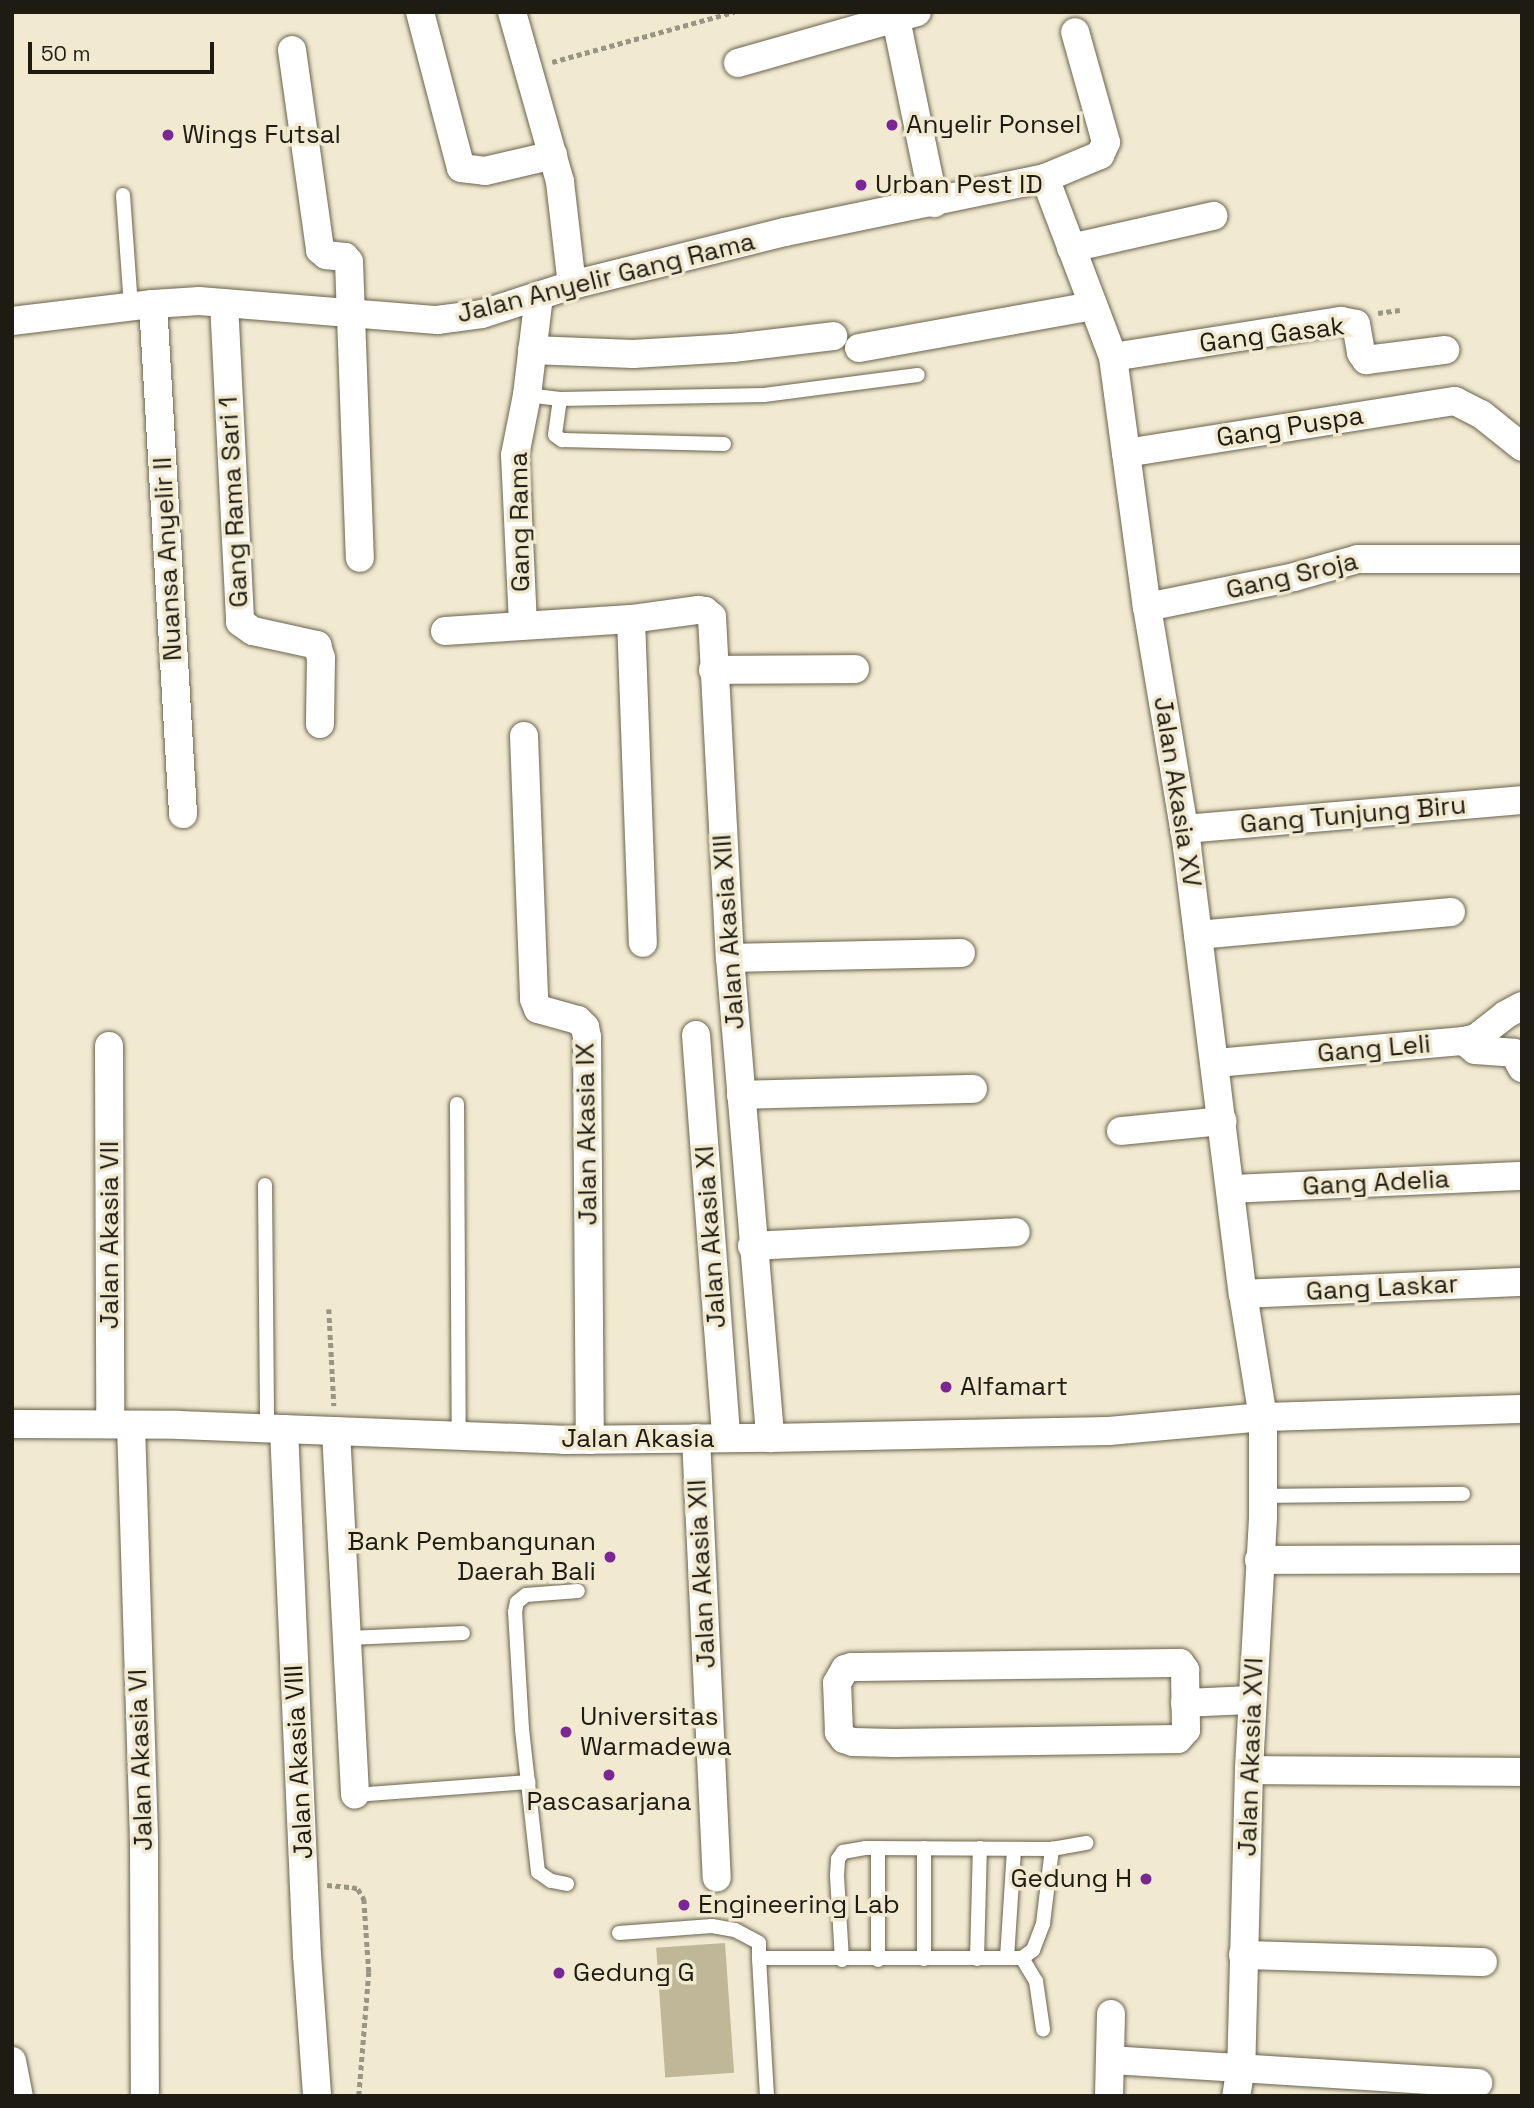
<!DOCTYPE html>
<html>
<head>
<meta charset="utf-8">
<style>
	body { margin:0 }
	#map { position:relative; width:1534px; height:2108px; overflow:hidden; background:#f1ead1; font-family:"Space Grotesk",sans-serif }
	div>[style] { position:absolute }
	.green>* { inset:0; background:#c0b799; transform-origin:0 0 }
	.path>* { height:4.5px; margin-top:-2.25px; transform-origin:0; background:repeating-linear-gradient(90deg,#9a9582 0 5px,transparent 0 8.5px) }
	.roads { filter:drop-shadow(0 0 2px #6a634d) drop-shadow(0 0 2px #6a634d) }
	.lane>* { height:14px; margin:-7px; padding:0 7px; transform-origin:7px; border-radius:7px; background:#fff }
	.street>* { height:28px; margin:-14px; padding:0 14px; transform-origin:14px; border-radius:14px; background:#fff }
	.dots>* { width:19px; height:19px; translate:-50% -50%; box-sizing:border-box; border:4px solid #f1ead1; border-radius:50% }
	span { translate:-50% -50%; white-space:nowrap; text-align:center; line-height:1.15; -webkit-text-stroke:7px #f1ead1; paint-order:stroke }
	.poi-label { font-size:26px; color:#1e1b12 }
	.left { translate:0 -50%; text-align:left }
	.right { translate:-100% -50%; text-align:right }
	.street-label { font-size:26px; color:#1e1b12 }
	.frame { position:absolute; inset:0; border:14px solid #1e1b12; pointer-events:none }
	.scale { position:absolute; left:28px; top:42px; width:186px; height:32px; box-sizing:border-box; border:4px solid #1e1b12; border-top:0; padding-left:9px; font-size:21px; line-height:24px; white-space:nowrap; color:#1e1b12; -webkit-text-stroke:5px #f1ead1; paint-order:stroke }
</style>
</head>
<body>
<div id="map">
	<div class="green">
		<i style="left:725px;top:1943px;width:130px;height:69px;rotate:86deg"></i>
	</div>
	<div class="path">
		<i style="left:552px;top:62px;width:189px;rotate:-15.4deg"></i>
		<i style="left:1378px;top:313px;width:22px;rotate:-8deg"></i>
		<i style="left:329px;top:1309px;width:97px;rotate:87deg"></i>
		<i style="left:327px;top:1885px;width:25px;rotate:5deg"></i>
		<i style="left:352px;top:1887px;width:6px;rotate:18deg"></i>
		<i style="left:358px;top:1889px;width:12px;rotate:59deg"></i>
		<i style="left:364px;top:1899px;width:73px;rotate:86.1deg"></i>
		<i style="left:369px;top:1972px;width:124px;rotate:94.6deg"></i>
	</div>
	<div class="roads">
		<div class="lane">
			<i style="left:123px;top:195px;width:112px;rotate:85.9deg"></i>
			<i style="left:527px;top:395px;width:33px;rotate:7deg"></i>
			<i style="left:560px;top:399px;width:204px;rotate:-1.1deg"></i>
			<i style="left:764px;top:395px;width:155px;rotate:-7.4deg"></i>
			<i style="left:560px;top:399px;width:36px;rotate:98deg"></i>
			<i style="left:555px;top:435px;width:9px;rotate:36deg"></i>
			<i style="left:562px;top:440px;width:162px;rotate:1.4deg"></i>
			<i style="left:457px;top:1104px;width:332px;rotate:89.7deg"></i>
			<i style="left:265px;top:1185px;width:243px;rotate:89.5deg"></i>
			<i style="left:1263px;top:1496px;width:200px;rotate:-0.6deg"></i>
			<i style="left:349px;top:1638px;width:114px;rotate:-2.5deg"></i>
			<i style="left:355px;top:1795px;width:174px;rotate:-4.3deg"></i>
			<i style="left:924px;top:1848px;width:111px;rotate:90deg"></i>
			<i style="left:567px;top:1884px;width:16px;rotate:-169deg"></i>
			<i style="left:551px;top:1881px;width:16px;rotate:-145deg"></i>
			<i style="left:538px;top:1872px;width:144px;rotate:-96.4deg"></i>
			<i style="left:522px;top:1729px;width:117px;rotate:-93.4deg"></i>
			<i style="left:515px;top:1612px;width:10px;rotate:-79deg"></i>
			<i style="left:517px;top:1602px;width:11px;rotate:-38deg"></i>
			<i style="left:526px;top:1595px;width:52px;rotate:-4.4deg"></i>
			<i style="left:619px;top:1933px;width:93px;rotate:-4.3deg"></i>
			<i style="left:712px;top:1926px;width:23px;rotate:10deg"></i>
			<i style="left:735px;top:1930px;width:27px;rotate:28deg"></i>
			<i style="left:759px;top:1943px;width:15px;rotate:90deg"></i>
			<i style="left:759px;top:1958px;width:263px"></i>
			<i style="left:1022px;top:1958px;width:14px;rotate:-36deg"></i>
			<i style="left:1033px;top:1950px;width:28px;rotate:-69deg"></i>
			<i style="left:1043px;top:1924px;width:76px;rotate:-83.2deg"></i>
			<i style="left:759px;top:1958px;width:138px;rotate:86.7deg"></i>
			<i style="left:1007px;top:1958px;width:109px;rotate:-86.3deg"></i>
			<i style="left:1022px;top:1958px;width:27px;rotate:59deg"></i>
			<i style="left:1036px;top:1981px;width:49px;rotate:81.7deg"></i>
			<i style="left:977px;top:1959px;width:111px;rotate:-88.5deg"></i>
			<i style="left:842px;top:1960px;width:85px;rotate:-93.4deg"></i>
			<i style="left:837px;top:1875px;width:16px;rotate:-86deg"></i>
			<i style="left:838px;top:1859px;width:9px;rotate:-54deg"></i>
			<i style="left:843px;top:1852px;width:22px;rotate:-10deg"></i>
			<i style="left:865px;top:1848px;width:187px;rotate:0.3deg"></i>
			<i style="left:1052px;top:1849px;width:35px;rotate:-10deg"></i>
			<i style="left:878px;top:1960px;width:112px;rotate:-90deg"></i>
		</div>
		<div class="street">
			<i style="left:420px;top:12px;width:161px;rotate:75.3deg"></i>
			<i style="left:461px;top:168px;width:24px;rotate:7deg"></i>
			<i style="left:485px;top:171px;width:70px;rotate:-13.2deg"></i>
			<i style="left:512px;top:12px;width:177px;rotate:74.2deg"></i>
			<i style="left:560px;top:182px;width:104px;rotate:83.4deg"></i>
			<i style="left:896px;top:19px;width:188px;rotate:78.3deg"></i>
			<i style="left:292px;top:50px;width:202px;rotate:82deg"></i>
			<i style="left:320px;top:250px;width:8px;rotate:40deg"></i>
			<i style="left:326px;top:255px;width:19px;rotate:6deg"></i>
			<i style="left:345px;top:257px;width:6px;rotate:51deg"></i>
			<i style="left:349px;top:262px;width:296px;rotate:87.9deg"></i>
			<i style="left:738px;top:63px;width:186px;rotate:-15.9deg"></i>
			<i style="left:1045px;top:178px;width:191px;rotate:69.2deg"></i>
			<i style="left:1113px;top:357px;width:252px;rotate:82.3deg"></i>
			<i style="left:1147px;top:607px;width:243px;rotate:80.5deg"></i>
			<i style="left:1187px;top:847px;width:450px;rotate:82.9deg"></i>
			<i style="left:1243px;top:1294px;width:125px;rotate:80.8deg"></i>
			<i style="left:1263px;top:1417px;width:101px;rotate:90deg"></i>
			<i style="left:1263px;top:1518px;width:252px;rotate:93.2deg"></i>
			<i style="left:1249px;top:1770px;width:296px;rotate:91.5deg"></i>
			<i style="left:1241px;top:2066px;width:30px;rotate:99deg"></i>
			<i style="left:1071px;top:248px;width:146px;rotate:-12.7deg"></i>
			<i style="left:224px;top:303px;width:319px;rotate:87.1deg"></i>
			<i style="left:240px;top:622px;width:16px;rotate:35deg"></i>
			<i style="left:253px;top:631px;width:66px;rotate:12.3deg"></i>
			<i style="left:317px;top:645px;width:14px;rotate:73deg"></i>
			<i style="left:321px;top:658px;width:66px;rotate:90.9deg"></i>
			<i style="left:153px;top:304px;width:511px;rotate:86.63deg"></i>
			<i style="left:12px;top:321px;width:142px;rotate:-6.9deg"></i>
			<i style="left:153px;top:304px;width:46px;rotate:-3.7deg"></i>
			<i style="left:199px;top:301px;width:239px;rotate:4.6deg"></i>
			<i style="left:437px;top:320px;width:45px;rotate:-7.6deg"></i>
			<i style="left:482px;top:314px;width:95px;rotate:-17.9deg"></i>
			<i style="left:572px;top:285px;width:219px;rotate:-14deg"></i>
			<i style="left:785px;top:232px;width:266px;rotate:-11.7deg"></i>
			<i style="left:1045px;top:178px;width:60px;rotate:-22.7deg"></i>
			<i style="left:1100px;top:155px;width:14px;rotate:-65deg"></i>
			<i style="left:1106px;top:142px;width:114px;rotate:-105.7deg"></i>
			<i style="left:859px;top:348px;width:238px;rotate:-10.2deg"></i>
			<i style="left:532px;top:350px;width:101px;rotate:2.3deg"></i>
			<i style="left:633px;top:354px;width:100px;rotate:-3.4deg"></i>
			<i style="left:733px;top:348px;width:101px;rotate:-6.8deg"></i>
			<i style="left:1113px;top:357px;width:231px;rotate:-9deg"></i>
			<i style="left:1341px;top:321px;width:15px;rotate:11deg"></i>
			<i style="left:1356px;top:324px;width:29px;rotate:80deg"></i>
			<i style="left:1361px;top:353px;width:9px;rotate:54deg"></i>
			<i style="left:1366px;top:360px;width:80px;rotate:-7.2deg"></i>
			<i style="left:1126px;top:453px;width:333px;rotate:-9deg"></i>
			<i style="left:1455px;top:401px;width:29px;rotate:27deg"></i>
			<i style="left:1481px;top:414px;width:53px;rotate:38.8deg"></i>
			<i style="left:1147px;top:607px;width:150px;rotate:-11.5deg"></i>
			<i style="left:1294px;top:577px;width:66px;rotate:-15.7deg"></i>
			<i style="left:1358px;top:559px;width:164px"></i>
			<i style="left:631px;top:619px;width:324px;rotate:87.9deg"></i>
			<i style="left:523px;top:624px;width:169px;rotate:-92.7deg"></i>
			<i style="left:515px;top:455px;width:61px;rotate:-78.7deg"></i>
			<i style="left:527px;top:395px;width:100px;rotate:-83.1deg"></i>
			<i style="left:445px;top:631px;width:186px;rotate:-3.7deg"></i>
			<i style="left:631px;top:619px;width:68px;rotate:-7.7deg"></i>
			<i style="left:698px;top:610px;width:7px;rotate:8deg"></i>
			<i style="left:705px;top:611px;width:9px;rotate:41deg"></i>
			<i style="left:712px;top:617px;width:341px;rotate:87deg"></i>
			<i style="left:730px;top:958px;width:482px;rotate:85.2deg"></i>
			<i style="left:713px;top:670px;width:142px;rotate:-0.4deg"></i>
			<i style="left:524px;top:736px;width:263px;rotate:87.8deg"></i>
			<i style="left:534px;top:999px;width:11px;rotate:68deg"></i>
			<i style="left:538px;top:1009px;width:41px;rotate:15.4deg"></i>
			<i style="left:578px;top:1020px;width:10px;rotate:45deg"></i>
			<i style="left:585px;top:1027px;width:10px;rotate:79deg"></i>
			<i style="left:587px;top:1037px;width:403px;rotate:89.6deg"></i>
			<i style="left:1184px;top:829px;width:339px;rotate:-4.9deg"></i>
			<i style="left:1198px;top:935px;width:254px;rotate:-5.2deg"></i>
			<i style="left:730px;top:958px;width:231px;rotate:-1.2deg"></i>
			<i style="left:696px;top:1035px;width:404px;rotate:85.7deg"></i>
			<i style="left:1464px;top:1041px;width:14px;rotate:39deg"></i>
			<i style="left:1475px;top:1050px;width:39px;rotate:4deg"></i>
			<i style="left:1514px;top:1053px;width:17px;rotate:62deg"></i>
			<i style="left:109px;top:1046px;width:378px;rotate:89.8deg"></i>
			<i style="left:1216px;top:1063px;width:249px;rotate:-5.1deg"></i>
			<i style="left:1464px;top:1041px;width:12px;rotate:-14deg"></i>
			<i style="left:1476px;top:1038px;width:37px;rotate:-38deg"></i>
			<i style="left:1505px;top:1015px;width:19px;rotate:-28deg"></i>
			<i style="left:741px;top:1095px;width:232px;rotate:-1.5deg"></i>
			<i style="left:1121px;top:1131px;width:102px;rotate:-5.6deg"></i>
			<i style="left:1231px;top:1189px;width:291px;rotate:-2.6deg"></i>
			<i style="left:752px;top:1246px;width:264px;rotate:-3deg"></i>
			<i style="left:1243px;top:1294px;width:279px;rotate:-2.5deg"></i>
			<i style="left:12px;top:1424px;width:167px;rotate:0.3deg"></i>
			<i style="left:179px;top:1425px;width:385px;rotate:2.2deg"></i>
			<i style="left:564px;top:1440px;width:206px;rotate:-0.6deg"></i>
			<i style="left:770px;top:1438px;width:339px;rotate:-1.2deg"></i>
			<i style="left:1109px;top:1431px;width:155px;rotate:-5.2deg"></i>
			<i style="left:1263px;top:1417px;width:259px;rotate:-1.8deg"></i>
			<i style="left:131px;top:1425px;width:417px;rotate:88.2deg"></i>
			<i style="left:144px;top:1842px;width:254px;rotate:89.8deg"></i>
			<i style="left:284px;top:1429px;width:527px;rotate:87.5deg"></i>
			<i style="left:307px;top:1955px;width:141px;rotate:85.9deg"></i>
			<i style="left:336px;top:1431px;width:364px;rotate:87deg"></i>
			<i style="left:696px;top:1438px;width:440px;rotate:87.3deg"></i>
			<i style="left:1259px;top:1560px;width:263px;rotate:-0.2deg"></i>
			<i style="left:1180px;top:1663px;width:9px;rotate:54deg"></i>
			<i style="left:1185px;top:1670px;width:60px;rotate:89deg"></i>
			<i style="left:1186px;top:1730px;width:12px;rotate:132deg"></i>
			<i style="left:1178px;top:1739px;width:284px;rotate:179.2deg"></i>
			<i style="left:894px;top:1743px;width:41px;rotate:-178.6deg"></i>
			<i style="left:853px;top:1742px;width:9px;rotate:-162deg"></i>
			<i style="left:844px;top:1739px;width:9px;rotate:-126deg"></i>
			<i style="left:839px;top:1732px;width:49px;rotate:-92.3deg"></i>
			<i style="left:837px;top:1683px;width:16px;rotate:-60deg"></i>
			<i style="left:845px;top:1669px;width:7px;rotate:-16deg"></i>
			<i style="left:852px;top:1667px;width:328px;rotate:-0.7deg"></i>
			<i style="left:1185px;top:1703px;width:67px;rotate:-2.6deg"></i>
			<i style="left:1249px;top:1770px;width:273px;rotate:0.4deg"></i>
			<i style="left:1243px;top:1955px;width:240px;rotate:1.7deg"></i>
			<i style="left:1111px;top:2060px;width:368px;rotate:3.6deg"></i>
			<i style="left:12px;top:2061px;width:36px;rotate:79deg"></i>
			<i style="left:1109px;top:2096px;width:82px;rotate:-88.6deg"></i>
		</div>
	</div>
	<div class="dots">
		<i style="left:892px;top:125px;background:#7b2695"></i>
		<i style="left:168px;top:135px;background:#7b2695"></i>
		<i style="left:861px;top:185px;background:#7b2695"></i>
		<i style="left:946px;top:1387px;background:#7b2695"></i>
		<i style="left:610px;top:1557px;background:#7b2695"></i>
		<i style="left:566px;top:1732px;background:#7b2695"></i>
		<i style="left:609px;top:1775px;background:#7b2695"></i>
		<i style="left:1146px;top:1879px;background:#7b2695"></i>
		<i style="left:684px;top:1905px;background:#7b2695"></i>
		<i style="left:559px;top:1973px;background:#7b2695"></i>
	</div>
	<div class="poi-label">
		<span class="left" style="left:906px;top:125px">Anyelir Ponsel</span>
		<span class="left" style="left:182px;top:135px">Wings Futsal</span>
		<span class="left" style="left:875px;top:185px">Urban Pest ID</span>
		<span class="left" style="left:960px;top:1387px">Alfamart</span>
		<span class="right" style="left:596px;top:1557px">Bank Pembangunan<br>Daerah Bali</span>
		<span class="left" style="left:580px;top:1732px">Universitas<br>Warmadewa</span>
		<span style="left:609px;top:1802px">Pascasarjana</span>
		<span class="right" style="left:1132px;top:1879px">Gedung H</span>
		<span class="left" style="left:698px;top:1905px">Engineering Lab</span>
		<span class="left" style="left:573px;top:1973px">Gedung G</span>
	</div>
	<div class="street-label">
		<span style="left:606px;top:278px;rotate:-14deg">Jalan Anyelir Gang Rama</span>
		<span style="left:1272px;top:335px;rotate:-7deg">Gang Gasak</span>
		<span style="left:1290px;top:427px;rotate:-9deg">Gang Puspa</span>
		<span style="left:234px;top:502px;rotate:-93deg">Gang Rama Sari 1</span>
		<span style="left:520px;top:522px;rotate:-91deg">Gang Rama</span>
		<span style="left:168px;top:559px;rotate:-93deg">Nuansa Anyelir II</span>
		<span style="left:1292px;top:576px;rotate:-13deg">Gang Sroja</span>
		<span style="left:1177px;top:792px;rotate:81deg">Jalan Akasia XV</span>
		<span style="left:1353px;top:815px;rotate:-5deg">Gang Tunjung Biru</span>
		<span style="left:729px;top:932px;rotate:-94deg">Jalan Akasia XIII</span>
		<span style="left:1374px;top:1049px;rotate:-5deg">Gang Leli</span>
		<span style="left:587px;top:1134px;rotate:-91deg">Jalan Akasia IX</span>
		<span style="left:1376px;top:1183px;rotate:-3deg">Gang Adelia</span>
		<span style="left:110px;top:1235px;rotate:-90deg">Jalan Akasia VII</span>
		<span style="left:711px;top:1237px;rotate:-94deg">Jalan Akasia XI</span>
		<span style="left:1382px;top:1288px;rotate:-3deg">Gang Laskar</span>
		<span style="left:638px;top:1439px">Jalan Akasia</span>
		<span style="left:702px;top:1574px;rotate:-93deg">Jalan Akasia XII</span>
		<span style="left:1251px;top:1757px;rotate:-88deg">Jalan Akasia XVI</span>
		<span style="left:141px;top:1760px;rotate:-92deg">Jalan Akasia VI</span>
		<span style="left:299px;top:1762px;rotate:-93deg">Jalan Akasia VIII</span>
	</div>
	<div class="frame"></div>
	<div class="scale">50 m</div>
</div>
</body>
</html>
